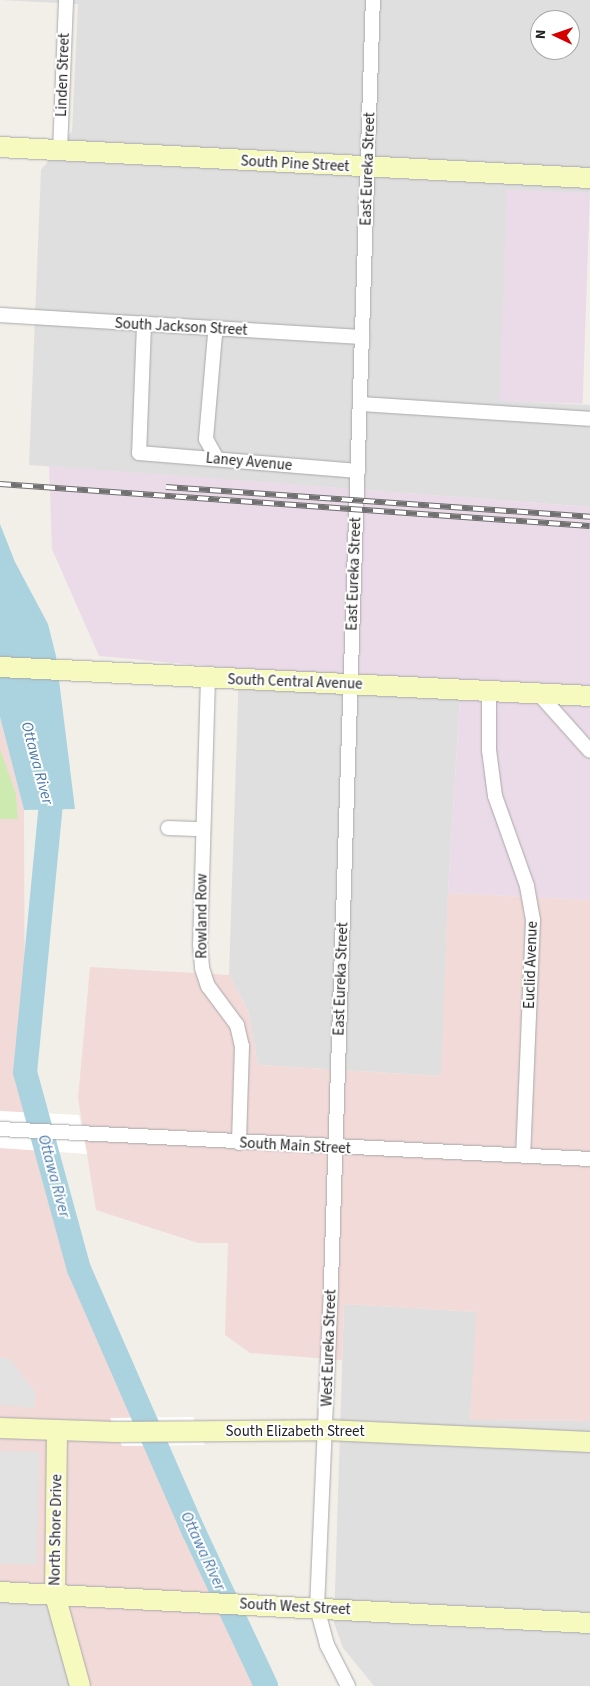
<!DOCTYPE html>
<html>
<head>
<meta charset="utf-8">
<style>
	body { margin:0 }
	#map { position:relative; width:590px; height:1686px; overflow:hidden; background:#f2efe9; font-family:"Source Sans 3",sans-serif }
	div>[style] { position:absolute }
	.residential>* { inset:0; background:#e0dfdf }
	.commercial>* { inset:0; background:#f2dad9 }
	.industrial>* { inset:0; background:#ebdbe8; transform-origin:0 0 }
	.grass>* { inset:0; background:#cdebb0 }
	.parking>* { inset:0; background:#e2e2e2; transform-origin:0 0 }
	.water>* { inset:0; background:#aad3df }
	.pier>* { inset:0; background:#fff }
	.river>* { height:24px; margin:-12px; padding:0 12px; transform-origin:12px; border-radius:12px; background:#aad3df }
	.roads { filter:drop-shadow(0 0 1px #a9a9a9) drop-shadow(0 0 1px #a9a9a9) }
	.street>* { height:14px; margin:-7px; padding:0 7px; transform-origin:7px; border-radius:7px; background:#fff }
	.secondary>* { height:20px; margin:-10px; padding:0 10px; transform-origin:10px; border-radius:10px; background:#f7fabf }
	.rail>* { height:5.5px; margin-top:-2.75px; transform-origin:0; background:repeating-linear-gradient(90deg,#fff 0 11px,#707070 0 22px); box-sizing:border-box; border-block:1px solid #707070 }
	span { translate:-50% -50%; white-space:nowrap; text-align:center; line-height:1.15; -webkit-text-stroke:4px #fff; paint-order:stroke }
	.street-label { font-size:15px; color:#222 }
	.water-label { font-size:16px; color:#4a7aab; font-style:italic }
	.north { position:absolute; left:530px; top:10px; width:50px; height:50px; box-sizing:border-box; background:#fff; border:1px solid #a7a7a7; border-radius:50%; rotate:273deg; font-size:14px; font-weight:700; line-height:20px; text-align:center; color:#222 }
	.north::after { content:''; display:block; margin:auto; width:18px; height:22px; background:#d40000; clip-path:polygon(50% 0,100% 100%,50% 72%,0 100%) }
</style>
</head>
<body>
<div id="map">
	<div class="residential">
		<i style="clip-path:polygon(evenodd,0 0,590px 0,590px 193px,507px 191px,507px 401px,590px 405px,590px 507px,29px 465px,41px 170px,72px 131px,78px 4px,0 0,540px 20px,570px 20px,570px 50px,540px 50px,540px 20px)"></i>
		<i style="clip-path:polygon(239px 669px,461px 681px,448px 893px,442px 1076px,258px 1065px,248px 1011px,229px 975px)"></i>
		<i style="clip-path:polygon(344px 1304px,477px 1312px,470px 1420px,590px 1421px,590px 1686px,374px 1686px,343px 1648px,334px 1623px)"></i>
		<i style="clip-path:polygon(0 1592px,55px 1595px,80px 1686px,0 1686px)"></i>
	</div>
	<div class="commercial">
		<i style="clip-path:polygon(0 717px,24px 810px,25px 1072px,79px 1269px,194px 1532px,266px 1686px,80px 1686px,55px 1595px,0 1592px)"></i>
		<i style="clip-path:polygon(448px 893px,590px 900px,590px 1421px,470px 1420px,476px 1312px,344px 1304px,342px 1360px,250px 1353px,225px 1335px,228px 1243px,198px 1243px,96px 1210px,78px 1098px,90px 967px,229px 975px,248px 1011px,258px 1065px,441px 1076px)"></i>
	</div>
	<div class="industrial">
		<i style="left:507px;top:190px;width:83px;height:211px;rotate:2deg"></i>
		<i style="clip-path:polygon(49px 466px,590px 507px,590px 900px,448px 893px,461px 681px,239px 669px,99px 656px,52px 549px)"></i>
	</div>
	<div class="grass">
		<i style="clip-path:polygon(0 749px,16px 794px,18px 819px,0 819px)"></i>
	</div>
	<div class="parking">
		<i style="clip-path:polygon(0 1358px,9px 1358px,36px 1394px,34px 1408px,0 1405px)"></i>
		<i style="left:0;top:1451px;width:39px;height:113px;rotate:1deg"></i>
	</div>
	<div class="water">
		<i style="clip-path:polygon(0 524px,15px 562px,48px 624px,56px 656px,75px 809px,24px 810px,0 717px)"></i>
	</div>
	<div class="pier">
		<i style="clip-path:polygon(0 1111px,79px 1115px,87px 1154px,0 1148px)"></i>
		<i style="clip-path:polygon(193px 1417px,205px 1445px,122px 1446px,110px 1418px)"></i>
	</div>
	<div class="river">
		<i style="left:43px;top:778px;width:26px;rotate:72deg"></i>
		<i style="left:51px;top:803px;width:270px;rotate:95.5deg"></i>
		<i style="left:25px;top:1072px;width:204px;rotate:74.7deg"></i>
		<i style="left:79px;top:1269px;width:287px;rotate:66.4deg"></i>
		<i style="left:194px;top:1532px;width:170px;rotate:64.9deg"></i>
	</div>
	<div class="roads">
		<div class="street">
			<i style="left:60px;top:151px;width:151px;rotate:-87.7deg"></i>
			<i style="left:0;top:315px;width:363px;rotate:3.5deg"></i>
			<i style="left:144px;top:325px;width:128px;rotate:92.2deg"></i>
			<i style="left:139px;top:453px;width:220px;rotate:4.7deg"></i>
			<i style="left:360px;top:404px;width:230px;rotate:3.7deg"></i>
			<i style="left:217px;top:459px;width:23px;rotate:-119deg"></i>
			<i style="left:206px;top:439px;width:104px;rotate:-85.1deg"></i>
			<i style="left:215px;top:335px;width:7px;rotate:-63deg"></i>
			<i style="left:208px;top:678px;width:266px;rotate:91.7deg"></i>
			<i style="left:200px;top:944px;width:24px;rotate:85deg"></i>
			<i style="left:202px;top:968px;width:19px;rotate:72deg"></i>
			<i style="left:208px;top:986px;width:49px;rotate:53.4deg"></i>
			<i style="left:237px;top:1025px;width:22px;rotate:77deg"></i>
			<i style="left:242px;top:1046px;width:97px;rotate:91.8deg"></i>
			<i style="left:489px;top:691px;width:59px;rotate:90deg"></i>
			<i style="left:489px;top:750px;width:46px;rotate:82.6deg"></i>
			<i style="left:495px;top:796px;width:96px;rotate:70.4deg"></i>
			<i style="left:527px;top:886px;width:35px;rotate:80deg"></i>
			<i style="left:533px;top:920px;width:235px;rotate:92.4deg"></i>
			<i style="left:539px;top:694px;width:76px;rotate:48.2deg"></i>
			<i style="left:168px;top:828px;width:35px;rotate:2deg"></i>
			<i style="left:0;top:1129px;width:591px;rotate:2.91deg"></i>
			<i style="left:348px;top:1686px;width:46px;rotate:-117.1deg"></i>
			<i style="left:327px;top:1645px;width:38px;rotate:-105deg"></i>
			<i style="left:317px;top:1608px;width:325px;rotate:-87.5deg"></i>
			<i style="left:331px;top:1283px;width:1284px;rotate:-88.13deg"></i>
		</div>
		<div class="secondary">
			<i style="left:0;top:147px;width:591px;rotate:3.01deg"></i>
			<i style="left:0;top:667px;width:591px;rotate:2.81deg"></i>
			<i style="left:0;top:1428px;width:116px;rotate:2deg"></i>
			<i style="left:116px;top:1432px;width:210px;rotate:-0.5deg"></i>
			<i style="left:326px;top:1430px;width:264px;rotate:2.6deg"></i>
			<i style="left:57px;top:1431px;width:164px;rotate:90.7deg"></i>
			<i style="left:55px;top:1595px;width:94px;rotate:74.6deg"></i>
			<i style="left:0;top:1592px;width:591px;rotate:3.01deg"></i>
		</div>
	</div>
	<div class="rail">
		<i style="left:0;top:484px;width:591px;rotate:4.07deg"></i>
		<i style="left:166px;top:487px;width:425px;rotate:4deg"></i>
	</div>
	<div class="street-label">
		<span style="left:63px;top:75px;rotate:-88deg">Linden Street</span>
		<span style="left:295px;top:164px;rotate:3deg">South Pine Street</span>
		<span style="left:368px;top:169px;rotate:-88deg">East Eureka Street</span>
		<span style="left:181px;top:327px;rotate:3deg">South Jackson Street</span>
		<span style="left:249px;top:462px;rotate:5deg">Laney Avenue</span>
		<span style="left:354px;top:574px;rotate:-88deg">East Eureka Street</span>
		<span style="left:295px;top:682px;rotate:2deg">South Central Avenue</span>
		<span style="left:202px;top:916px;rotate:-90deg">Rowland Row</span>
		<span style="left:531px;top:965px;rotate:-88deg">Euclid Avenue</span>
		<span style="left:341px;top:979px;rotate:-88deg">East Eureka Street</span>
		<span style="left:295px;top:1146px;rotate:3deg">South Main Street</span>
		<span style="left:329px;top:1348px;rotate:-88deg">West Eureka Street</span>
		<span style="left:295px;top:1432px">South Elizabeth Street</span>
		<span style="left:56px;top:1530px;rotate:-89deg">North Shore Drive</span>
		<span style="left:295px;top:1607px;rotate:3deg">South West Street</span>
	</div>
	<div class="water-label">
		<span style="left:37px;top:763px;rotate:75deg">Ottawa River</span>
		<span style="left:54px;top:1176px;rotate:75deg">Ottawa River</span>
		<span style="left:203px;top:1551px;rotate:65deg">Ottawa River</span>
	</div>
	<div class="north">N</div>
</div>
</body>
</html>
